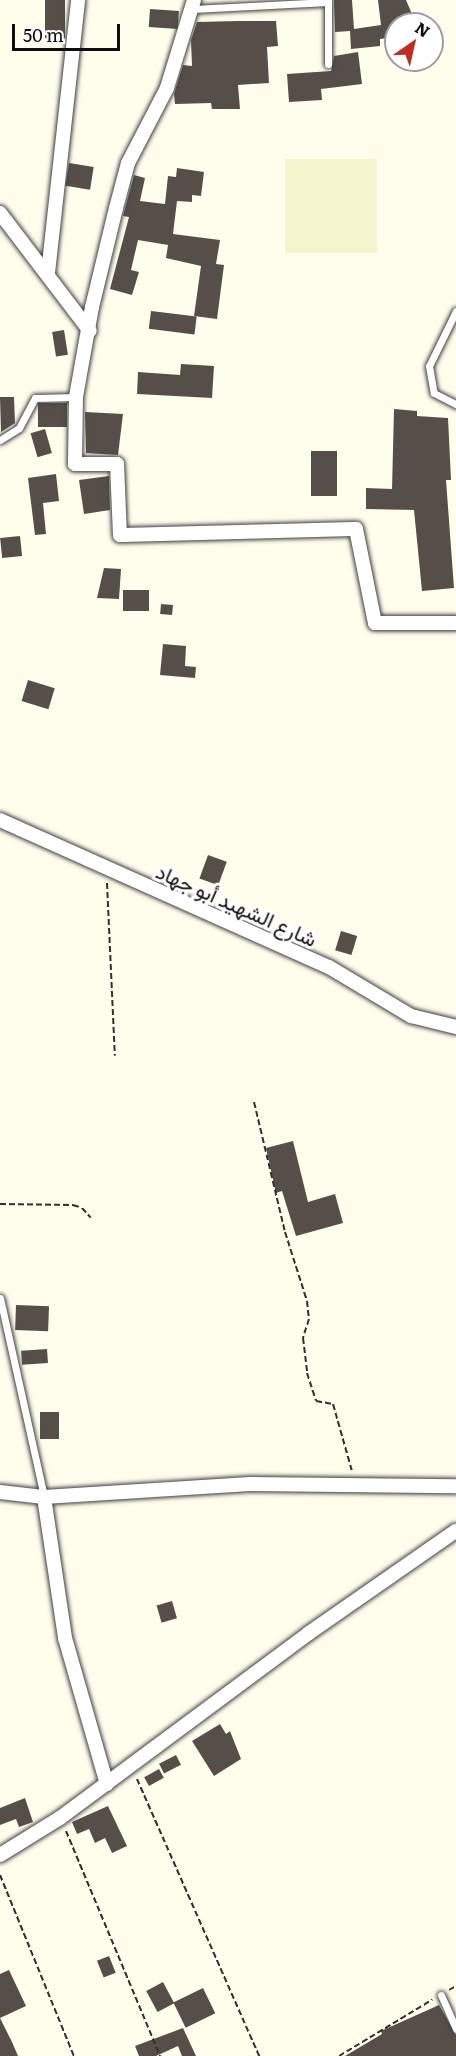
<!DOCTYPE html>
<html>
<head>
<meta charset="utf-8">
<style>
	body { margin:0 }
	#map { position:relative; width:456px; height:2056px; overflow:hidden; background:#fffdec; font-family:Literata,Vazirmatn,serif }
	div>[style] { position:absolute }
	.farmland>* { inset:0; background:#f4f5cd; transform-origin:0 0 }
	.building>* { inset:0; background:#564f49; transform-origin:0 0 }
	.path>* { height:2px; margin-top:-1px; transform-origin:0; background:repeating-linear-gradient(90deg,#2f2f2f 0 6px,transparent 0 9px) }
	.roads { filter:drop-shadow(0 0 2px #404040) drop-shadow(0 0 2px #404040) }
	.lane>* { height:7px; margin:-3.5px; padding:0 3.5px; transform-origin:3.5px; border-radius:3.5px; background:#fff }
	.street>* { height:14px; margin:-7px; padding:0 7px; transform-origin:7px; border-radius:7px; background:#fff }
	span { translate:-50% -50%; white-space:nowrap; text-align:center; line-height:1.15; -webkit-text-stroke:6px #fff; paint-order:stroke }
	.street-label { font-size:21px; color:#0d0d0d }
	.north { position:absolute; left:384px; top:12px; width:60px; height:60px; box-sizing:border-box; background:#fff; border:2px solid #9e9e9e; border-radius:50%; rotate:34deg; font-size:16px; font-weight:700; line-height:24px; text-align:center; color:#0d0d0d }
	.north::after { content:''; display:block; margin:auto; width:21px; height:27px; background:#be2d23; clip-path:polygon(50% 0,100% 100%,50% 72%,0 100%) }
	.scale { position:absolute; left:12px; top:24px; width:108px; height:27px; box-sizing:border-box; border:3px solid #0d0d0d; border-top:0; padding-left:8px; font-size:18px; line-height:21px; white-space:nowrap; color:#0d0d0d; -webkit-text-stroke:4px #fff; paint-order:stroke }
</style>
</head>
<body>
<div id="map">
	<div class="farmland">
		<i style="left:285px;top:159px;width:92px;height:94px"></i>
	</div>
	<div class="building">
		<i style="left:45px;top:0;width:20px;height:38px"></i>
		<i style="clip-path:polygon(334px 0,352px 0,354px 29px,381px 25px,378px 0,406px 0,415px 21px,396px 24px,396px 37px,380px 39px,380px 46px,351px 49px,350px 31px,335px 32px)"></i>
		<i style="left:150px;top:9px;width:29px;height:18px;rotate:4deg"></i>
		<i style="clip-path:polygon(238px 21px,276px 21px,278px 46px,267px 47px,269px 83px,238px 85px,240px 109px,212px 109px,211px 103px,175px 104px,174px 94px,183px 65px,192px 66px,191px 40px,197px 22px)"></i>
		<i style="clip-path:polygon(358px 52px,362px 84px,321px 89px,322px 100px,289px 102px,287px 74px,331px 71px,334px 56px)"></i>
		<i style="left:69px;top:163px;width:25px;height:23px;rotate:9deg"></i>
		<i style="clip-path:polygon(177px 168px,204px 172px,201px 196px,192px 195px,192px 202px,177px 201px,173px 234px,220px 240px,216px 264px,224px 265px,217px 319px,194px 316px,201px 266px,166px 258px,168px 245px,138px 240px,131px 270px,139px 272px,132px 295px,110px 289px,129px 217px,123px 216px,134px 175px,145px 178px,140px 201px,165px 204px,168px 176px,176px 177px)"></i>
		<i style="left:151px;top:311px;width:46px;height:18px;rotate:7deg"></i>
		<i style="left:64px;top:330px;width:25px;height:12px;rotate:81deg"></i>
		<i style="clip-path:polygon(181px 364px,214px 366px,212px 398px,137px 394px,138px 372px,180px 375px)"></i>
		<i style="clip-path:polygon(0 397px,14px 397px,15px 423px,1px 432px)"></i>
		<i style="left:67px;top:403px;width:24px;height:29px;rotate:90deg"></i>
		<i style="clip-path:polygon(394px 409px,417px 411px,417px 416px,448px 418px,451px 480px,446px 480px,454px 588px,422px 591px,414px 510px,366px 509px,366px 488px,392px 489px)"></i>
		<i style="clip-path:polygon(85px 412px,123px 414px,118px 455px,86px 453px)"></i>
		<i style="left:45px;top:429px;width:25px;height:15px;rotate:74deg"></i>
		<i style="left:311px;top:451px;width:26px;height:45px"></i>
		<i style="clip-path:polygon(56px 474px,59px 501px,43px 503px,46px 534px,35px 535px,28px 478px)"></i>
		<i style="clip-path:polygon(109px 476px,110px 510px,84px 514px,79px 480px)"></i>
		<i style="left:20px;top:536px;width:20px;height:20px;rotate:84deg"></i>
		<i style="clip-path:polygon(104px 568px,121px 569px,119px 599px,97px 598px)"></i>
		<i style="left:123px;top:590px;width:26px;height:21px"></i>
		<i style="left:161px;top:604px;width:12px;height:10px;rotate:5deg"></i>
		<i style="clip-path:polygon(163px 644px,186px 646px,185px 666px,196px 667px,195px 678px,160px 675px)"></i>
		<i style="left:28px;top:680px;width:28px;height:22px;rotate:17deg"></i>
		<i style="left:208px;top:855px;width:20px;height:25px;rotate:20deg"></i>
		<i style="left:341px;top:931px;width:17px;height:20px;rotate:17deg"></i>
		<i style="clip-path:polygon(293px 1141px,308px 1202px,335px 1194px,343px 1223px,296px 1236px,282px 1191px,276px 1193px,266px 1148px)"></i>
		<i style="left:16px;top:1305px;width:33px;height:25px;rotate:2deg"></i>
		<i style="left:47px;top:1349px;width:14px;height:26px;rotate:86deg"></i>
		<i style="left:59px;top:1412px;width:27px;height:19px;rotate:90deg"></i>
		<i style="left:172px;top:1601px;width:18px;height:16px;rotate:74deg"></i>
		<i style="clip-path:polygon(220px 1724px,226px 1734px,230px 1731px,241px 1759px,214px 1776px,192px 1741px)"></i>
		<i style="left:176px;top:1755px;width:11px;height:19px;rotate:63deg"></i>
		<i style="left:159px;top:1769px;width:10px;height:17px;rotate:61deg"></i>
		<i style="clip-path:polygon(25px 1798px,33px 1822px,19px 1827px,16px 1819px,0 1825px,0 1808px)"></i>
		<i style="clip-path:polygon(108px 1806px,127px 1846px,112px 1853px,105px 1838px,95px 1843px,89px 1829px,77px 1834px,72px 1822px)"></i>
		<i style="left:109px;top:1956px;width:18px;height:13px;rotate:68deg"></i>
		<i style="clip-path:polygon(9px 1970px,26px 2006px,0 2018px,0 1974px)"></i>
		<i style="left:163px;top:1982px;width:24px;height:19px;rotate:62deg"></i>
		<i style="left:203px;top:1988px;width:28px;height:33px;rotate:64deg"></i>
		<i style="clip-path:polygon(439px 2005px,456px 2035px,456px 2056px,345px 2056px,382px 2034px,381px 2031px)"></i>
		<i style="clip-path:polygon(0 2018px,12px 2042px,18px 2056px,0 2056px)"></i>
		<i style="clip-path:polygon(183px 2028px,196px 2056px,182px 2056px,178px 2046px,156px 2056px,139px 2056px,135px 2046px)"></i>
	</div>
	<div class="path">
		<i style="left:107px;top:883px;width:173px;rotate:87.4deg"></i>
		<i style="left:254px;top:1102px;width:134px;rotate:76.6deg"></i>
		<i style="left:285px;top:1232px;width:72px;rotate:72.3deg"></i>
		<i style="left:307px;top:1301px;width:18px;rotate:84deg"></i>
		<i style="left:309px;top:1319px;width:20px;rotate:108deg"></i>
		<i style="left:303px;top:1338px;width:35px;rotate:83deg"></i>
		<i style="left:307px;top:1373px;width:29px;rotate:72deg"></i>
		<i style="left:316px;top:1401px;width:17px;rotate:10deg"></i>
		<i style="left:333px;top:1404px;width:70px;rotate:74.2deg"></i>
		<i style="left:0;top:1204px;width:73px;rotate:0.8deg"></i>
		<i style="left:73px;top:1205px;width:9px;rotate:18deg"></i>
		<i style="left:82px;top:1208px;width:13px;rotate:48deg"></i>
		<i style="left:137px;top:1779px;width:303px;rotate:66.2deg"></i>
		<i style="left:66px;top:1831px;width:244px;rotate:67.3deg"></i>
		<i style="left:0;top:1875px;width:196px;rotate:67.8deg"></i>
		<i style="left:449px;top:1990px;width:8px;rotate:-30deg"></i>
		<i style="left:339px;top:2056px;width:109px;rotate:-31.1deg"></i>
	</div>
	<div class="roads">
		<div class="lane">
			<i style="left:193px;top:9px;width:135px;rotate:-3deg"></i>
			<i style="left:328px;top:64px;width:64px;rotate:-90deg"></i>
			<i style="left:456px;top:311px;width:61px;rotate:116.1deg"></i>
			<i style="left:429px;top:366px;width:27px;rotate:80deg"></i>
			<i style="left:434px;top:393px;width:25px;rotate:27deg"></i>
			<i style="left:0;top:440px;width:22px;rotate:-32deg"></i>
			<i style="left:19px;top:428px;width:34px;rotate:-62deg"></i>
			<i style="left:35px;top:398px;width:41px;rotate:-1.4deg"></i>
			<i style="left:0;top:1298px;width:204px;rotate:77.5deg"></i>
			<i style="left:441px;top:1995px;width:37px;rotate:66deg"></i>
		</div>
		<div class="street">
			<i style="left:194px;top:0;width:92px;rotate:107.1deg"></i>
			<i style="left:167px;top:88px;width:85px;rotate:117.5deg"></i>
			<i style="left:128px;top:163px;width:47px;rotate:104.9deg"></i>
			<i style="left:116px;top:208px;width:102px;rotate:103.6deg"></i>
			<i style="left:92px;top:307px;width:91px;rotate:100.1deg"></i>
			<i style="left:76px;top:397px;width:67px;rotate:90.9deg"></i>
			<i style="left:75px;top:464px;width:42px"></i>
			<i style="left:117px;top:464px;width:71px;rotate:87.6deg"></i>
			<i style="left:120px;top:535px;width:236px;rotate:-1.5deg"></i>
			<i style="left:356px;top:529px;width:96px;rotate:78.6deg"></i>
			<i style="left:375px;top:623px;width:81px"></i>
			<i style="left:0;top:213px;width:148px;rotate:52.7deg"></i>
			<i style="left:48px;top:273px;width:275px;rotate:-83.7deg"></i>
			<i style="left:0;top:820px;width:360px;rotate:24.1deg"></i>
			<i style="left:329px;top:967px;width:96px;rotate:30.9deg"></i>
			<i style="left:411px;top:1016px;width:46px;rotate:13.7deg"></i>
			<i style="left:0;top:1492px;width:44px;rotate:6.5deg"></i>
			<i style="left:44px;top:1497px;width:206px;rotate:-3.6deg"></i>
			<i style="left:250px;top:1484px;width:206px;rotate:0.6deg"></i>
			<i style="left:44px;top:1497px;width:143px;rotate:81.5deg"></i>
			<i style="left:65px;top:1638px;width:152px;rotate:74deg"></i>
			<i style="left:0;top:1855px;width:70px;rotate:-31.7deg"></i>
			<i style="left:60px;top:1818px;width:310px;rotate:-36.6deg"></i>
			<i style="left:309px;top:1633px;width:179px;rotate:-34.8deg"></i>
		</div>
	</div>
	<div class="street-label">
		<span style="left:237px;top:904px;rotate:24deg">شارع الشهيد أبو جهاد</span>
	</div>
	<div class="north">N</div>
	<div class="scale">50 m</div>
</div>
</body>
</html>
